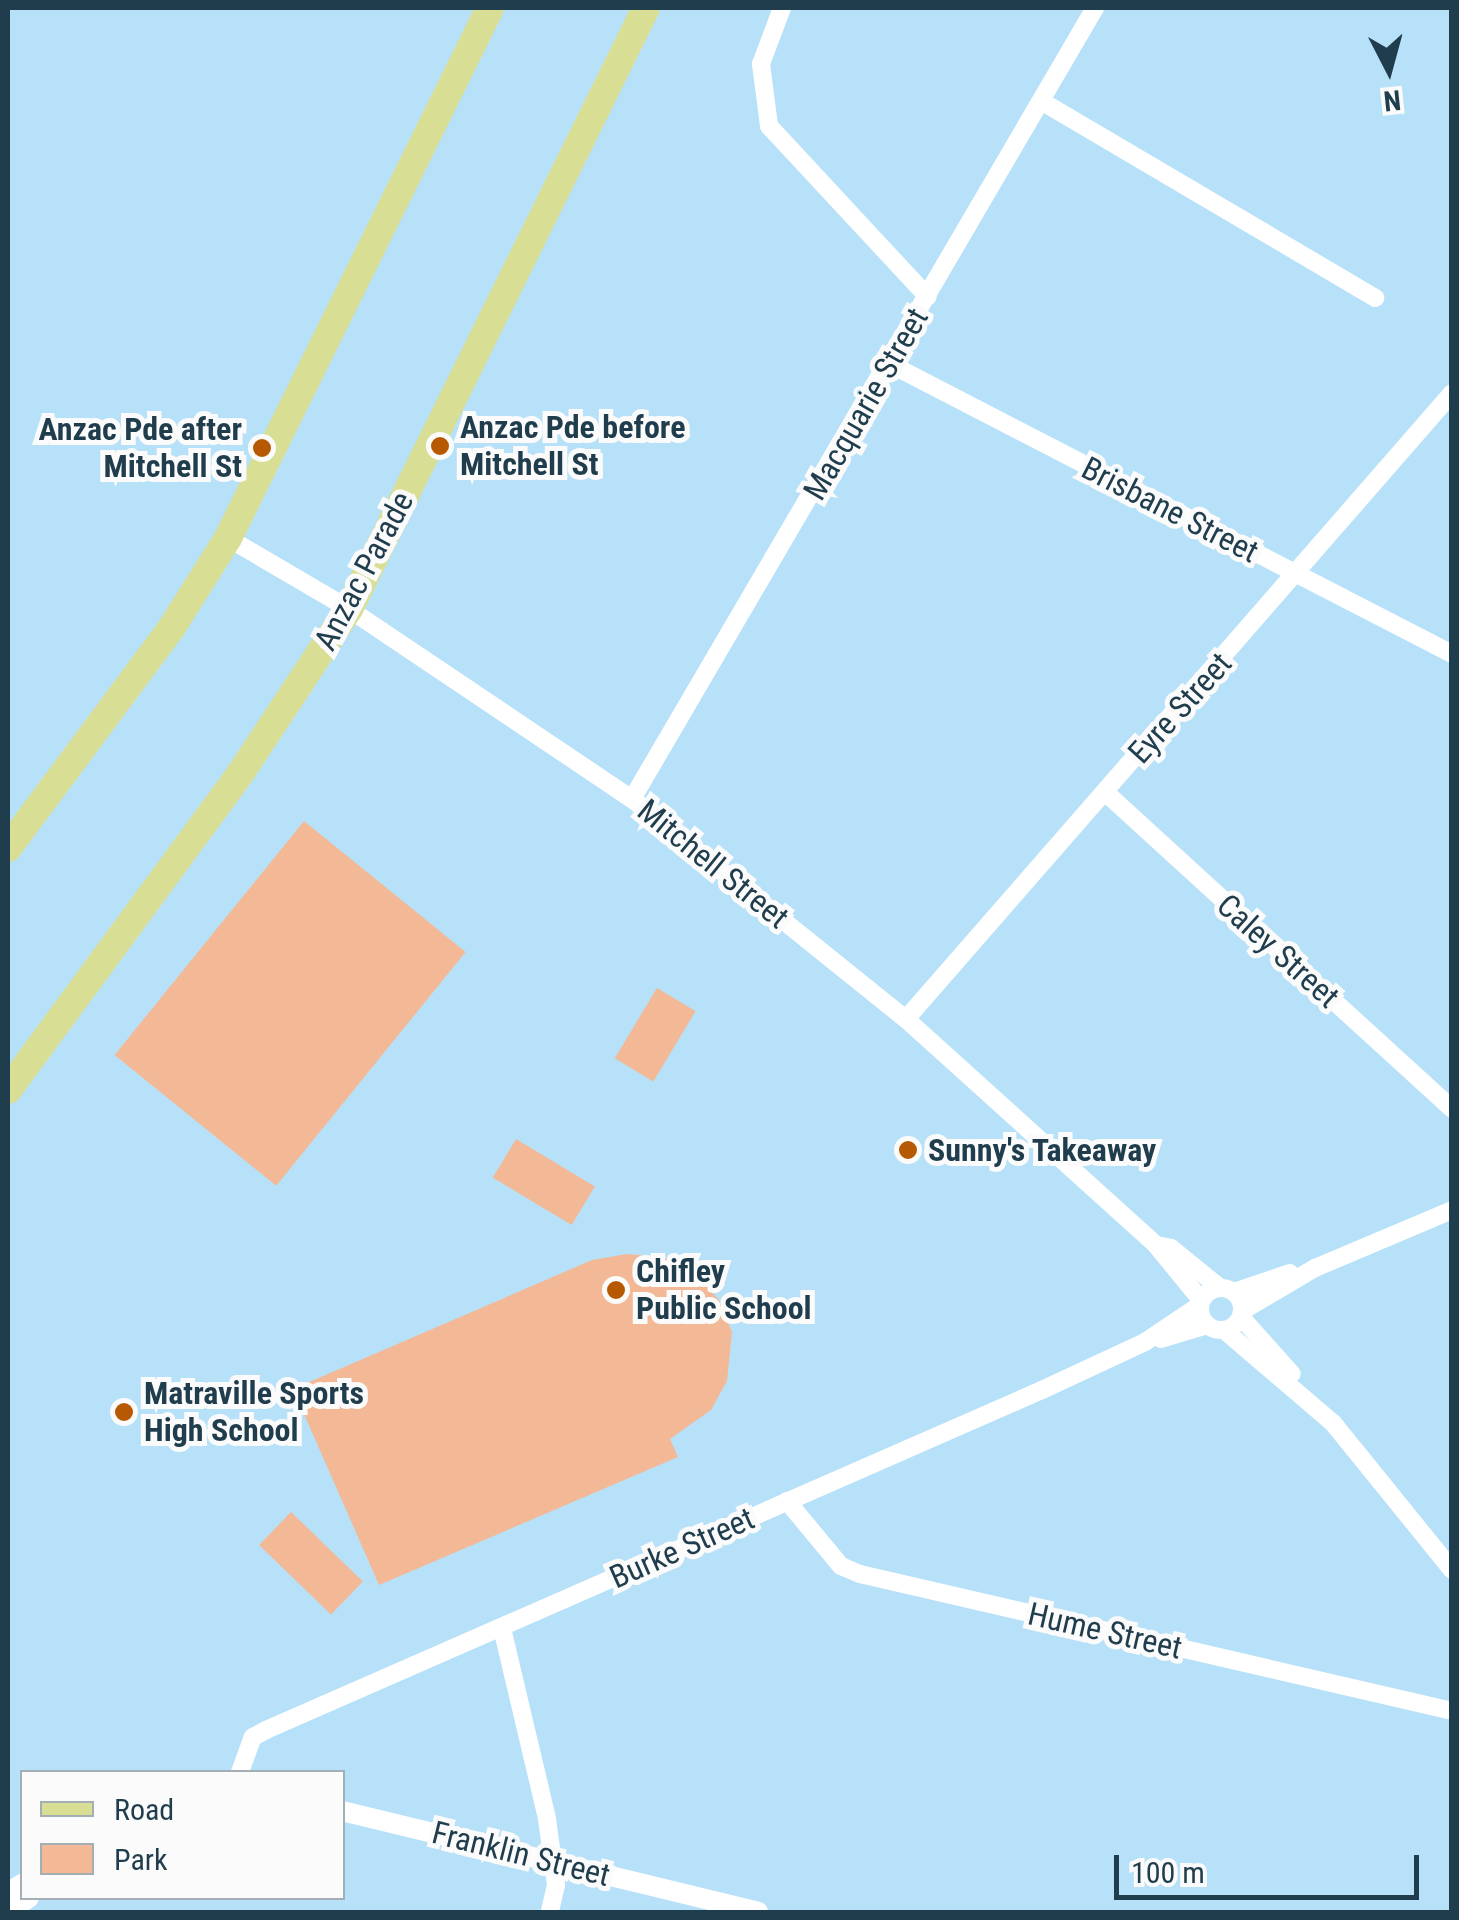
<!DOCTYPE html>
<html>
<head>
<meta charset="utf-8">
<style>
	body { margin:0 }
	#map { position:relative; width:1459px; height:1920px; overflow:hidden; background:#b7e1f9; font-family:"Roboto Condensed",sans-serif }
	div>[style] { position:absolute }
	.green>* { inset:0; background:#f3b996; transform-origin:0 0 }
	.minor>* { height:18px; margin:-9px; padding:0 9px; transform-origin:9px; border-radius:9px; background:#fff }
	.minor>.ring { margin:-9px; padding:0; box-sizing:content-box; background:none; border:18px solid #fff; border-radius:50% }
	.tertiary>* { height:20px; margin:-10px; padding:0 10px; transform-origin:10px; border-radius:10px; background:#fff }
	.primary>* { height:28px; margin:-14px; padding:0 14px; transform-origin:14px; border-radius:14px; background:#d9de95 }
	.dots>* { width:28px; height:28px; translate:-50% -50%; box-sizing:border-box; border:5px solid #fbfbfb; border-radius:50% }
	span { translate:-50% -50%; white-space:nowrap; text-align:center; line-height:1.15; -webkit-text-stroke:10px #fbfbfb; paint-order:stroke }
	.street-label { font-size:32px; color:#1f3d4d }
	.poi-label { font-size:32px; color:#1f3d4d; font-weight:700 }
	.left { translate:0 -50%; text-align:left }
	.right { translate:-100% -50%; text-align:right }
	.frame { position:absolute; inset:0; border:10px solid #1f3d4d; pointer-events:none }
	.legend { position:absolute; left:20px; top:1770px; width:325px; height:130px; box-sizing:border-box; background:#fbfbfb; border:2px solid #a3afb5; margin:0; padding:12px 18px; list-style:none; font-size:30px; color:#1f3d4d }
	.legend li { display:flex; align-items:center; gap:20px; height:50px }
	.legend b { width:50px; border:2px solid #a3afb5 }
	.north { position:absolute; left:1339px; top:20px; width:100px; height:100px; -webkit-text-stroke:8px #fbfbfb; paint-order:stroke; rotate:174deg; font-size:28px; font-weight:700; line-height:40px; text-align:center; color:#1f3d4d }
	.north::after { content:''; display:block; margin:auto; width:35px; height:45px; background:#1f3d4d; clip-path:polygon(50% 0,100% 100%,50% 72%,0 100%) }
	.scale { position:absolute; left:1114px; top:1855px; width:305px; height:45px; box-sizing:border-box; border:5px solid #1f3d4d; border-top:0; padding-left:12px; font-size:30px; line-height:35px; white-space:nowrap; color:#1f3d4d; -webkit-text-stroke:8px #fbfbfb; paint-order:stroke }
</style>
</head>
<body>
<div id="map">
	<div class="green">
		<i style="left:304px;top:821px;width:208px;height:301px;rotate:39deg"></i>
		<i style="left:657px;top:988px;width:45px;height:82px;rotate:31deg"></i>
		<i style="left:516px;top:1139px;width:92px;height:45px;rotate:31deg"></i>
		<i style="clip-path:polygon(627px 1254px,663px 1257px,695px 1273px,719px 1300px,732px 1332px,727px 1381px,711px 1410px,670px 1439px,678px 1457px,379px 1585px,293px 1389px,592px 1260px)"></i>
		<i style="left:291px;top:1512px;width:100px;height:46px;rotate:44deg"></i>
	</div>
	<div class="minor">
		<i style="left:782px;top:8px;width:60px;rotate:110.6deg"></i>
		<i style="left:761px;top:64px;width:63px;rotate:82.6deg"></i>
		<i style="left:769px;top:126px;width:233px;rotate:47.1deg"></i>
		<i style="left:1041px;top:101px;width:388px;rotate:30.5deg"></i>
		<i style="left:890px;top:364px;width:632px;rotate:27.29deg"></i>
		<i style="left:228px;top:538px;width:140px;rotate:30.4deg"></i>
		<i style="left:349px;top:609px;width:341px;rotate:33.9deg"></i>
		<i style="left:632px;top:799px;width:351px;rotate:38.8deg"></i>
		<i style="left:906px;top:1019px;width:337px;rotate:42.1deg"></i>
		<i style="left:1156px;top:1245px;width:71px;rotate:50.7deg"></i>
		<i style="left:1105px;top:792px;width:470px;rotate:42.4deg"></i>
		<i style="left:632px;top:799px;width:917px;rotate:-59.66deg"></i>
		<i style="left:906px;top:1019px;width:831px;rotate:-48.9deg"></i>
		<i style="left:1156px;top:1245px;width:15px;rotate:11deg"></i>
		<i style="left:1171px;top:1248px;width:62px;rotate:39.1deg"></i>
		<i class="ring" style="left:1200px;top:1288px;width:24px;height:24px"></i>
		<i style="left:1234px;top:1292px;width:59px;rotate:-18.7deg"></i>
		<i style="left:1242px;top:1311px;width:85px;rotate:-30.5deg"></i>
		<i style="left:1315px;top:1268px;width:149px;rotate:-22.9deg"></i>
		<i style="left:1241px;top:1317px;width:76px;rotate:48.2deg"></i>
		<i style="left:1224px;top:1330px;width:143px;rotate:40.5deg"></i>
		<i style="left:1333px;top:1423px;width:189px;rotate:51deg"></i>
		<i style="left:1161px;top:1339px;width:48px;rotate:-16.9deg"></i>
		<i style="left:787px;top:1501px;width:85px;rotate:50.3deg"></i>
		<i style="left:841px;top:1566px;width:21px;rotate:23deg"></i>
		<i style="left:860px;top:1574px;width:608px;rotate:13.03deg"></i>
		<i style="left:502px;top:1628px;width:196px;rotate:76.7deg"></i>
		<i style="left:547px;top:1819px;width:67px;rotate:82.2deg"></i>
		<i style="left:556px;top:1885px;width:28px;rotate:103deg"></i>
		<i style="left:240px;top:1772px;width:37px;rotate:-70deg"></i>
		<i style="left:253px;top:1737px;width:15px;rotate:-28deg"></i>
		<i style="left:266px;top:1730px;width:847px;rotate:-23.66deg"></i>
		<i style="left:1042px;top:1390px;width:114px;rotate:-25deg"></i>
		<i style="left:1145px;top:1342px;width:66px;rotate:-33.9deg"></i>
	</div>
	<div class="tertiary">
		<i style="left:342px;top:1811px;width:428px;rotate:13.6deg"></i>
		<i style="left:8px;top:1893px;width:17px;rotate:-33deg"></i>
		<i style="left:8px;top:1912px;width:25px;rotate:-34deg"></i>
	</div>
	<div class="primary">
		<i style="left:8px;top:848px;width:275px;rotate:-53.4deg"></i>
		<i style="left:172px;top:627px;width:105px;rotate:-57.8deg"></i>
		<i style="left:228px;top:538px;width:591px;rotate:-63.69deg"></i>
		<i style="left:8px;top:1090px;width:392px;rotate:-53.7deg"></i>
		<i style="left:240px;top:774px;width:198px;rotate:-56.6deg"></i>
		<i style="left:349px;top:609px;width:670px;rotate:-63.7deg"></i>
	</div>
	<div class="dots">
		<i style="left:440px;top:446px;background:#b65902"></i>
		<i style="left:262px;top:448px;background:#b65902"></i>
		<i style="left:908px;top:1150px;background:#b65902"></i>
		<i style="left:616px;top:1290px;background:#b65902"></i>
		<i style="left:124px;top:1412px;background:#b65902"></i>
	</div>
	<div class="street-label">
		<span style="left:866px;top:404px;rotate:-60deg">Macquarie Street</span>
		<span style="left:1170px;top:510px;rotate:27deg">Brisbane Street</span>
		<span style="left:364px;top:571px;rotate:-62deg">Anzac Parade</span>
		<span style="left:1180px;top:708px;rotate:-48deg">Eyre Street</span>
		<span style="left:713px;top:864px;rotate:39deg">Mitchell Street</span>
		<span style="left:1278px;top:951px;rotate:42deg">Caley Street</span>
		<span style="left:682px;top:1548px;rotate:-24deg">Burke Street</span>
		<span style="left:1105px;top:1631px;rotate:13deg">Hume Street</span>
		<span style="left:521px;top:1854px;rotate:14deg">Franklin Street</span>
	</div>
	<div class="poi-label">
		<span class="left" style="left:460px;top:446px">Anzac Pde before<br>Mitchell St</span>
		<span class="right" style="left:242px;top:448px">Anzac Pde after<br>Mitchell St</span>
		<span class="left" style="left:928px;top:1150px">Sunny's Takeaway</span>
		<span class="left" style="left:636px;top:1290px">Chifley<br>Public School</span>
		<span class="left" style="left:144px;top:1412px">Matraville Sports<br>High School</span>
	</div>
	<div class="frame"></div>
	<ul class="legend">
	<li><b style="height:12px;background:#d9de95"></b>Road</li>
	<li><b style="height:28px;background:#f3b996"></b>Park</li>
	</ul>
	<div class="north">N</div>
	<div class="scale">100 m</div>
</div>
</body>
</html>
